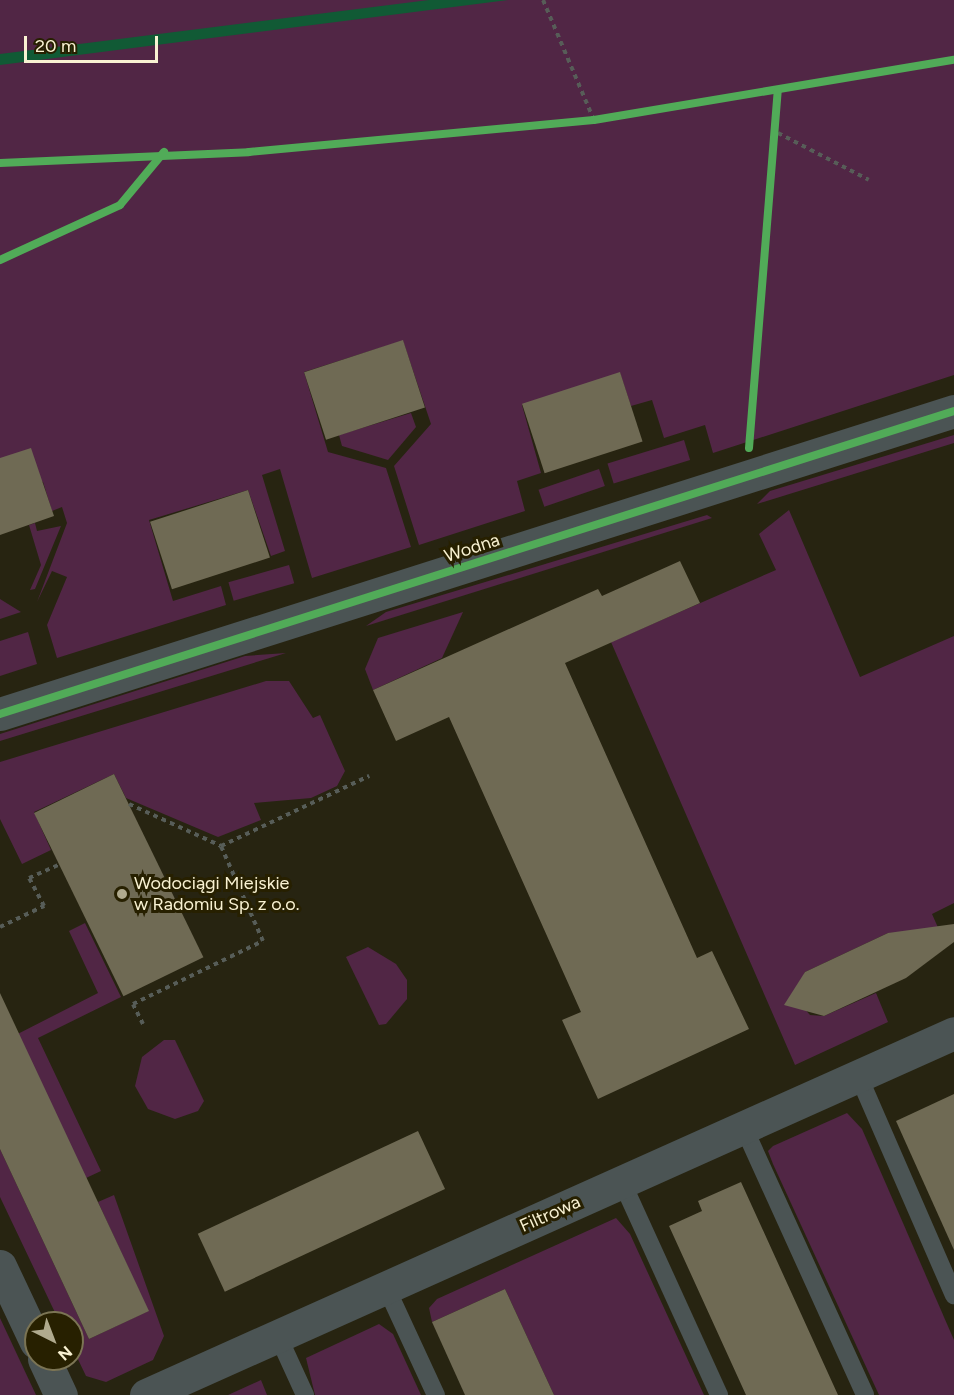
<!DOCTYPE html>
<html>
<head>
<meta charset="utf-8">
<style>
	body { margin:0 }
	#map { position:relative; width:954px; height:1395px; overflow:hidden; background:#272411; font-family:Figtree,sans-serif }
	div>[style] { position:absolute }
	.green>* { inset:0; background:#512645; transform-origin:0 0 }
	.water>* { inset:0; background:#115a35 }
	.building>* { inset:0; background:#6f6a54; transform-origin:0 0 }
	.path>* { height:4px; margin-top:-2px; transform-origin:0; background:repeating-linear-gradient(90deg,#575d58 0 4.5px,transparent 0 9px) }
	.lane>* { height:18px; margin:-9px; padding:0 9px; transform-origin:9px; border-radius:9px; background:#4b5454 }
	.street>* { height:33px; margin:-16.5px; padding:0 16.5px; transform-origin:16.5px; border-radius:16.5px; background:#4b5454 }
	.cycleway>* { height:8px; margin:-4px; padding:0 4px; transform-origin:4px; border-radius:4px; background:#51ab58 }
	.dots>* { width:16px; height:16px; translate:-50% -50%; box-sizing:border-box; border:3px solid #272000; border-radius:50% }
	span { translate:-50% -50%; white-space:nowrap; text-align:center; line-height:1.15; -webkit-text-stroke:6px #272000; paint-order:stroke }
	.street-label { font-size:18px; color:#f9f2d2 }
	.poi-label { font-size:18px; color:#f9f2d2 }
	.left { translate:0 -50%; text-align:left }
	.north { position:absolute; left:24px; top:1311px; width:60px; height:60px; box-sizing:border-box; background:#272000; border:2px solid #7b7454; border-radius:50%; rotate:138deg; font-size:16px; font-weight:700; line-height:24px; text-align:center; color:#f9f2d2 }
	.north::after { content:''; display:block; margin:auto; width:21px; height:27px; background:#b0aa8e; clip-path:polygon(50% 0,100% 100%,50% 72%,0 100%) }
	.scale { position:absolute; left:24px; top:36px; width:134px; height:27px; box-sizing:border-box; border:3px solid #f9f2d2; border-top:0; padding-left:8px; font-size:18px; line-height:21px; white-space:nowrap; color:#f9f2d2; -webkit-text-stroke:4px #272000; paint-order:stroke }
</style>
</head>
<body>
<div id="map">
	<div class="green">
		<i style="clip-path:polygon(0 0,954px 0,954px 375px,713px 453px,705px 425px,664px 438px,652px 400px,631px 406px,620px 373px,522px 405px,541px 473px,517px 481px,525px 511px,419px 545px,394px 466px,431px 424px,403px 341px,373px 350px,304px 372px,328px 452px,386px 468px,411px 547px,312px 578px,280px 469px,262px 475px,285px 551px,271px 556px,248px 490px,149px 520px,173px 601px,221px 586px,226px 605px,57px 658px,47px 625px,67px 577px,52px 571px,37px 602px,67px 523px,62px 507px,52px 511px,43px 482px,0 458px)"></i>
		<i style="clip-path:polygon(411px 413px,416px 427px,388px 460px,342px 446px,339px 435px)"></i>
		<i style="clip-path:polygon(954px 435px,954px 443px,757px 504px,770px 491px)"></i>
		<i style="left:684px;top:440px;width:21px;height:80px;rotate:73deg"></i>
		<i style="left:599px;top:469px;width:18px;height:64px;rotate:71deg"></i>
		<i style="clip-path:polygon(789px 510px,860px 677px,954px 636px,954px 903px,932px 914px,940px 932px,888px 933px,805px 972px,794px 997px,810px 1015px,824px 1016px,876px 993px,888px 1022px,795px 1065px,611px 642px,776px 570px,759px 534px)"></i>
		<i style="clip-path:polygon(707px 515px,712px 518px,366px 626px,386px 612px)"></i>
		<i style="clip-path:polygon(35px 523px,37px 531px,61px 526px,35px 589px,30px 590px,41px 565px,29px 525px)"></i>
		<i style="left:289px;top:565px;width:19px;height:63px;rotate:74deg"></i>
		<i style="clip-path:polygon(0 599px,21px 612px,0 619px)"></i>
		<i style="clip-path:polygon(463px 612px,442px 658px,373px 690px,365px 669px,378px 638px)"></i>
		<i style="clip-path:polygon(28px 632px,37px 664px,0 676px,0 641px)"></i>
		<i style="clip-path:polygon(286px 653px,0 741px,0 734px,245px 656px)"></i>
		<i style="clip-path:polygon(266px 681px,289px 681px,313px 718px,320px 715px,345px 771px,337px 786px,311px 798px,254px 803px,261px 820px,218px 837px,126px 798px,114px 774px,34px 812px,51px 850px,22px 864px,0 819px,0 762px)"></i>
		<i style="clip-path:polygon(85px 923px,121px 997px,38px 1038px,101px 1171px,86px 1178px,0 1043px,98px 993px,69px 931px)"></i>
		<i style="clip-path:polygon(368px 947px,396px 964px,407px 980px,407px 999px,386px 1024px,379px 1025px,346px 957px)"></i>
		<i style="clip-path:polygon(164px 1040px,175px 1040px,204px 1101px,198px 1111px,175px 1119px,148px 1109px,135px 1086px,142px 1057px)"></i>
		<i style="clip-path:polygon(847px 1113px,862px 1129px,954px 1340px,954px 1395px,879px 1395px,773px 1164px,768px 1151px,773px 1146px)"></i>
		<i style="clip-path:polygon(0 1149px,89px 1339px,148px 1311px,98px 1202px,114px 1195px,164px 1336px,153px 1360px,106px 1382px,86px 1376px,72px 1347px,72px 1323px,60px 1323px,0 1197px)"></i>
		<i style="clip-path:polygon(616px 1218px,630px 1234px,704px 1395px,554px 1395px,505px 1289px,432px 1322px,429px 1308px,437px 1299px)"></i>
		<i style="clip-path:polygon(0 1318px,36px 1395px,0 1395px)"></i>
		<i style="clip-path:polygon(379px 1324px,393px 1334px,421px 1395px,315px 1395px,306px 1358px)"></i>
		<i style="clip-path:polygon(261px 1380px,267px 1395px,228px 1395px)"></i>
	</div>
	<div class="water">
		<i style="clip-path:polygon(429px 0,508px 0,0 65px,0 54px)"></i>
	</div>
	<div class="building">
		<i style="left:403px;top:340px;width:71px;height:104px;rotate:72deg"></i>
		<i style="left:620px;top:372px;width:73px;height:103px;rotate:72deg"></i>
		<i style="clip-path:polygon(31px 448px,54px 516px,0 535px,0 458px)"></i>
		<i style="left:248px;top:490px;width:71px;height:103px;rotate:72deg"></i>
		<i style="clip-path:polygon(680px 561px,700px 603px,565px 663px,697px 958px,712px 951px,749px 1029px,598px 1099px,562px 1020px,581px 1012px,449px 717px,396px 741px,373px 690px,598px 589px,602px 596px)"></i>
		<i style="left:114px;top:774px;width:204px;height:89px;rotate:64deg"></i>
		<i style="clip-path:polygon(954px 924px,954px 942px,906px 978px,824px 1016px,784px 1005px,805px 972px,888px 933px)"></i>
		<i style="clip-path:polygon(0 993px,149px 1311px,89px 1339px,0 1149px)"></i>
		<i style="clip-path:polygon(954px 1094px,954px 1250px,896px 1121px)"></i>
		<i style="left:418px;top:1131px;width:64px;height:243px;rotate:65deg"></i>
		<i style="clip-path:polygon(741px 1182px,838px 1395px,746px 1395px,669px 1226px,702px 1211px,698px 1201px)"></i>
		<i style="clip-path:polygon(505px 1289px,554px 1395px,465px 1395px,432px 1322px)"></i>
	</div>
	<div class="path">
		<i style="left:543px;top:0;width:130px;rotate:67deg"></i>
		<i style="left:778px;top:133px;width:102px;rotate:27.3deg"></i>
		<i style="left:129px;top:804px;width:101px;rotate:24.5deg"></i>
		<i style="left:0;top:927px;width:49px;rotate:-25.5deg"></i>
		<i style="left:44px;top:906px;width:32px;rotate:-118deg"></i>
		<i style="left:29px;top:878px;width:32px;rotate:-24deg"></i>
		<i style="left:143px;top:1024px;width:22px;rotate:-117deg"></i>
		<i style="left:133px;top:1004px;width:144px;rotate:-25.9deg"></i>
		<i style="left:263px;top:941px;width:104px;rotate:-113.9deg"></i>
		<i style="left:221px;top:846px;width:164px;rotate:-25.3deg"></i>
	</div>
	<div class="lane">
		<i style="left:859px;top:1077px;width:238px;rotate:66.5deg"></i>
		<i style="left:744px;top:1128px;width:293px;rotate:65.6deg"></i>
		<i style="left:622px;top:1182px;width:234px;rotate:65.5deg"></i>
		<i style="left:386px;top:1287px;width:119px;rotate:65.2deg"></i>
		<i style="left:278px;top:1336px;width:65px;rotate:65.4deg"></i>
	</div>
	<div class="street">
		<i style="left:0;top:714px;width:1001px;rotate:-17.62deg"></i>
		<i style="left:0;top:1266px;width:84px;rotate:64.7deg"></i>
		<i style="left:44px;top:1359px;width:40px;rotate:65deg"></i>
		<i style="left:146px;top:1395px;width:885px;rotate:-24.13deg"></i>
	</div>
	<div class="cycleway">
		<i style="left:0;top:163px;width:249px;rotate:-2.5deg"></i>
		<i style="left:249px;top:152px;width:346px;rotate:-5.3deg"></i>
		<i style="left:594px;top:120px;width:365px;rotate:-9.5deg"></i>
		<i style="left:0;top:260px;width:132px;rotate:-24.6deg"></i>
		<i style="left:120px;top:205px;width:69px;rotate:-50.3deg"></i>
		<i style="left:749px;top:448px;width:358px;rotate:-85.4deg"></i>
		<i style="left:0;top:714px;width:1001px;rotate:-17.62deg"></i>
	</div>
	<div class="dots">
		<i style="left:122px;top:894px;background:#b0aa8e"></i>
	</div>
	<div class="street-label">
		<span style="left:472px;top:548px;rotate:-18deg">Wodna</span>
		<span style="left:550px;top:1214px;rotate:-24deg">Filtrowa</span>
	</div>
	<div class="poi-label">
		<span class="left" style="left:134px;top:894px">Wodociągi Miejskie<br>w Radomiu Sp. z o.o.</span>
	</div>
	<div class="north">N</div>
	<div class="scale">20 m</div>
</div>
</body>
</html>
